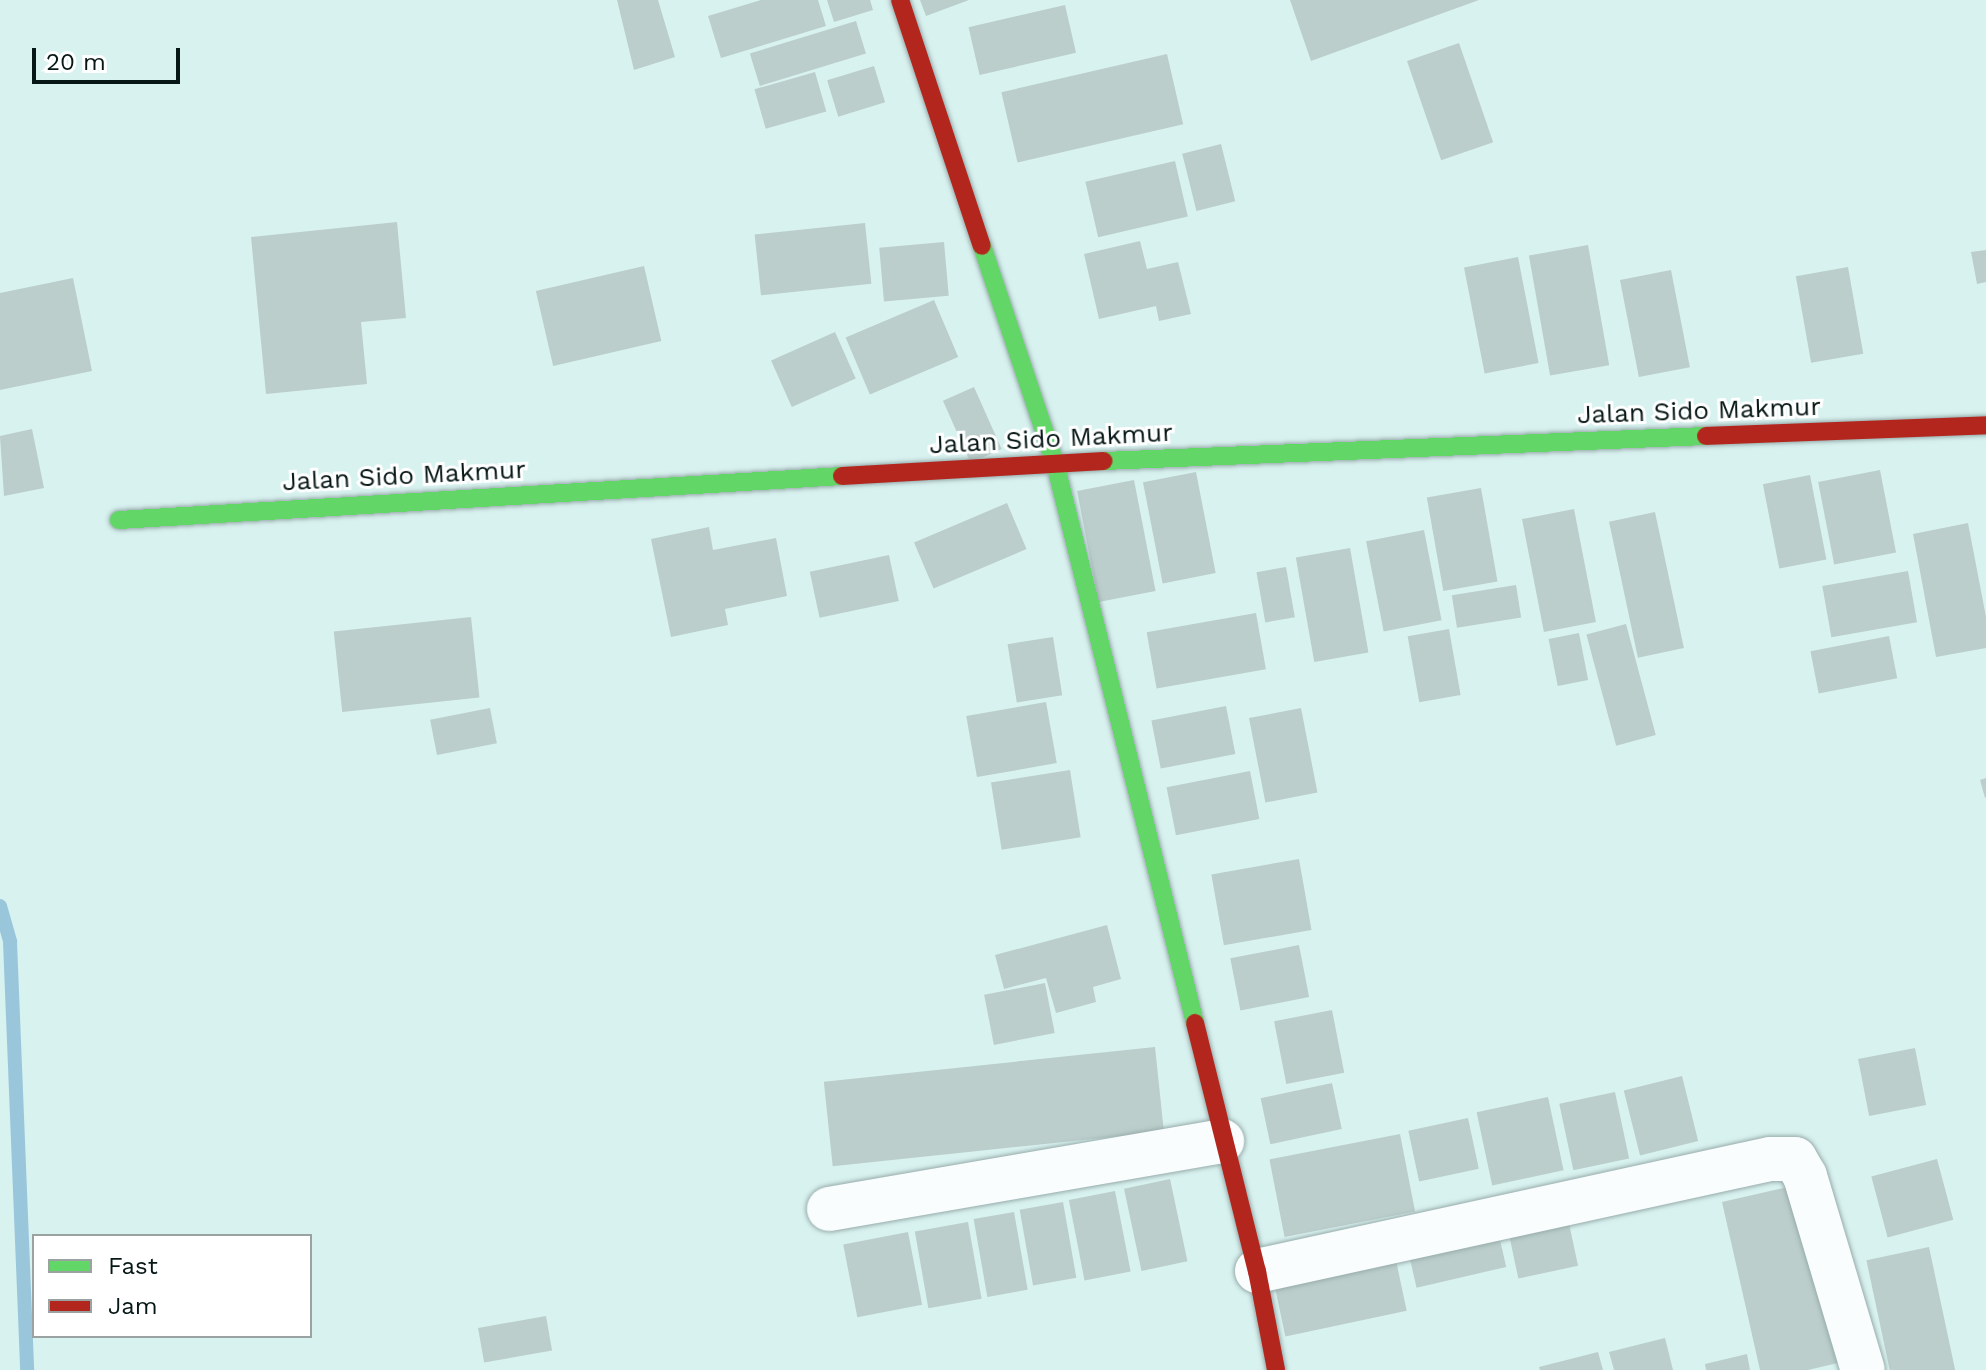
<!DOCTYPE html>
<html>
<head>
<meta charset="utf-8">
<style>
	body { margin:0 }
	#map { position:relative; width:1986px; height:1370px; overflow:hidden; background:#d8f2f0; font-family:"Work Sans",sans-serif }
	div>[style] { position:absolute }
	.stream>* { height:14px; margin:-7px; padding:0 7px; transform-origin:7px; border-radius:7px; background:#9ac6dc }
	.building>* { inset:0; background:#bbcecb; transform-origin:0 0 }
	.roads { filter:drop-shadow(0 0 2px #98acab) drop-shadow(0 0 2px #98acab) }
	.street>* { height:44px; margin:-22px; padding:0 22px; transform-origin:22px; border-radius:22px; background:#f9fdfd }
	.fast>* { height:18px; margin:-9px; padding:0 9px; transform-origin:9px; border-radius:9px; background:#63d668 }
	.jam>* { height:18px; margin:-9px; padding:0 9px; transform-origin:9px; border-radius:9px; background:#b3261e }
	span { translate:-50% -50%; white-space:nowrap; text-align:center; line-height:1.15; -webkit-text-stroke:6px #fff; paint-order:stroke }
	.street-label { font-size:26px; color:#061716 }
	.legend { position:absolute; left:32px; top:1234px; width:280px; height:104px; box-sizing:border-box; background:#fff; border:2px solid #9ba2a2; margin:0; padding:10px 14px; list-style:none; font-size:24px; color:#061716 }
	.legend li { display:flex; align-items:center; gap:16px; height:40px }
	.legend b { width:40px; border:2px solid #9ba2a2 }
	.scale { position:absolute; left:32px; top:48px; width:148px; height:36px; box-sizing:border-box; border:4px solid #061716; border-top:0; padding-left:10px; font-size:24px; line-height:28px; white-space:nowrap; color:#061716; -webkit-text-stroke:6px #fff; paint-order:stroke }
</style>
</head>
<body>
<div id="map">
	<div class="stream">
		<i style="left:0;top:906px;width:37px;rotate:74deg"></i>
		<i style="left:10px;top:942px;width:428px;rotate:87.7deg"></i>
	</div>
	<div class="building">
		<i style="clip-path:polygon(617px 0,658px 0,675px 57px,634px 70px)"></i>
		<i style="clip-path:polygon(761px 0,818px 0,826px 26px,721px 58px,708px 16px)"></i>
		<i style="clip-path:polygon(827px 0,870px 0,873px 10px,834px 22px)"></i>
		<i style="clip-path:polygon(920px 0,969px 0,926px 16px)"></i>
		<i style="clip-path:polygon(1290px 0,1479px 0,1311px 61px)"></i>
		<i style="left:1065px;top:5px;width:49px;height:99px;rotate:77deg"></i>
		<i style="left:856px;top:21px;width:34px;height:111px;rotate:73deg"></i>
		<i style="left:1459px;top:43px;width:105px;height:55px;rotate:71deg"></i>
		<i style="left:1167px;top:54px;width:72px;height:170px;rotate:77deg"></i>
		<i style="left:874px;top:66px;width:38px;height:49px;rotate:73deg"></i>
		<i style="left:815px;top:72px;width:41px;height:63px;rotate:74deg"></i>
		<i style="left:1221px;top:144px;width:59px;height:40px;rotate:76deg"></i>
		<i style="left:1175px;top:161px;width:57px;height:92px;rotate:77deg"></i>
		<i style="clip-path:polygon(397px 222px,406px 318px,361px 322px,367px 384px,266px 394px,251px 237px)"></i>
		<i style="left:865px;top:223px;width:61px;height:111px;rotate:84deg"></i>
		<i style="clip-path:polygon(1140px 241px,1147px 269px,1178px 262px,1191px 314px,1159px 321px,1156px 306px,1099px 319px,1084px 254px)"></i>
		<i style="left:944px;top:242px;width:54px;height:65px;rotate:85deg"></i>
		<i style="left:1588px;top:245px;width:122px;height:60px;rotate:80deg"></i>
		<i style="clip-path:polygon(1986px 250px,1986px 282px,1977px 284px,1971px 252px)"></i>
		<i style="left:1518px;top:257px;width:108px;height:55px;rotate:79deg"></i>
		<i style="left:644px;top:266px;width:77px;height:111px;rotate:77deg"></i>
		<i style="left:1848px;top:267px;width:88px;height:53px;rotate:80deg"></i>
		<i style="left:1671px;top:270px;width:99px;height:52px;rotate:79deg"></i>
		<i style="clip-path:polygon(73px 278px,92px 371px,0 390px,0 293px)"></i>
		<i style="left:934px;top:300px;width:62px;height:96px;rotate:67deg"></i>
		<i style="left:835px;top:332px;width:51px;height:70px;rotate:66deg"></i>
		<i style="left:974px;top:387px;width:68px;height:34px;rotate:66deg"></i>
		<i style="clip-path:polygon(32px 429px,44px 488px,4px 496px,0 436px)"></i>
		<i style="left:1880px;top:470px;width:84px;height:63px;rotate:79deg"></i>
		<i style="left:1196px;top:472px;width:103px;height:54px;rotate:79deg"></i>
		<i style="left:1810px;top:475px;width:86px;height:48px;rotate:79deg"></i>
		<i style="left:1134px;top:480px;width:113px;height:58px;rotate:79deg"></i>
		<i style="left:1481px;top:488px;width:95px;height:55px;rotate:80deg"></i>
		<i style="left:1007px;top:503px;width:50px;height:101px;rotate:67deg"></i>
		<i style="left:1574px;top:509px;width:115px;height:53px;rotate:79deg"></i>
		<i style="left:1655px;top:512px;width:139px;height:47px;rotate:78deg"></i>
		<i style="clip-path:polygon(1968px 523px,1986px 617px,1986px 648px,1936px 657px,1913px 534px)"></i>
		<i style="clip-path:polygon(709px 527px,713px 550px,776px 538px,787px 596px,725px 609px,728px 625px,671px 637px,651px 539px)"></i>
		<i style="left:1424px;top:530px;width:92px;height:59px;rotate:79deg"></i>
		<i style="left:1350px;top:548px;width:106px;height:55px;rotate:80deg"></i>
		<i style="left:889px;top:555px;width:47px;height:81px;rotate:78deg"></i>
		<i style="left:1286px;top:567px;width:51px;height:30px;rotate:80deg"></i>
		<i style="left:1908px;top:571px;width:52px;height:87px;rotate:80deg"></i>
		<i style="left:1516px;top:585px;width:33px;height:65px;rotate:81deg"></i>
		<i style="left:1256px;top:613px;width:57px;height:111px;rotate:80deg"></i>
		<i style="left:471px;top:617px;width:81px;height:138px;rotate:84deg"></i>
		<i style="left:1626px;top:624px;width:115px;height:41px;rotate:75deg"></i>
		<i style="left:1449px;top:629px;width:67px;height:42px;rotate:80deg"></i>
		<i style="left:1579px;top:633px;width:48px;height:31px;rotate:79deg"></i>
		<i style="left:1889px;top:636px;width:43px;height:80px;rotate:79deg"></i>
		<i style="left:1053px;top:637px;width:59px;height:46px;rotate:81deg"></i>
		<i style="left:1046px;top:702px;width:62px;height:81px;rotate:80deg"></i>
		<i style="left:1226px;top:706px;width:49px;height:76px;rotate:79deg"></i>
		<i style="left:490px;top:708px;width:36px;height:61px;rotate:79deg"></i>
		<i style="left:1301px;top:708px;width:86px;height:53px;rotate:79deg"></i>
		<i style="left:1070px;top:770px;width:68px;height:80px;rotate:81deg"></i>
		<i style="left:1250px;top:771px;width:49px;height:85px;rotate:79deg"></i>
		<i style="clip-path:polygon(1986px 778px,1986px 797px,1985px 798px,1980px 780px)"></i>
		<i style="left:1299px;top:859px;width:72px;height:89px;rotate:80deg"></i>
		<i style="clip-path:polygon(1107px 925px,1121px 979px,1093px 987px,1096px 1002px,1056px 1013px,1046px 978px,1004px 989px,995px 955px)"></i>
		<i style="left:1299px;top:945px;width:53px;height:70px;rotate:79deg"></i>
		<i style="left:1045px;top:983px;width:51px;height:62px;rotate:79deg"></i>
		<i style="left:1332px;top:1010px;width:64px;height:59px;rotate:79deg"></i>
		<i style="left:1155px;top:1047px;width:85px;height:333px;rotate:84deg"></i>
		<i style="left:1915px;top:1048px;width:58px;height:58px;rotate:79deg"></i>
		<i style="left:1682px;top:1076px;width:67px;height:60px;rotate:76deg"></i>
		<i style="left:1332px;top:1083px;width:47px;height:73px;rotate:78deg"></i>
		<i style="left:1615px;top:1092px;width:68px;height:57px;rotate:78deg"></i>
		<i style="left:1548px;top:1097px;width:75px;height:73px;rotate:78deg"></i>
		<i style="left:1468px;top:1118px;width:52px;height:61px;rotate:78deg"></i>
		<i style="left:1400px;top:1134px;width:79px;height:133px;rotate:79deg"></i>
		<i style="left:1937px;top:1159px;width:63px;height:68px;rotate:75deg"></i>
		<i style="left:1170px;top:1179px;width:84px;height:47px;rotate:78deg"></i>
		<i style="clip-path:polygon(1801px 1184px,1842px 1362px,1808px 1370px,1760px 1370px,1722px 1202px)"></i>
		<i style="left:1115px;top:1191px;width:82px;height:47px;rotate:79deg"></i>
		<i style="left:1063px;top:1202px;width:77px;height:44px;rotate:80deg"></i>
		<i style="left:1014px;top:1212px;width:79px;height:41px;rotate:80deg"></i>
		<i style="left:1567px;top:1214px;width:53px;height:61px;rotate:78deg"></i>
		<i style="left:968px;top:1222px;width:78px;height:54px;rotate:80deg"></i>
		<i style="left:1497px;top:1227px;width:41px;height:92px;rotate:77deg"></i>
		<i style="left:908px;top:1232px;width:74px;height:66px;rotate:79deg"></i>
		<i style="left:1929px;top:1247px;width:126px;height:64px;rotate:78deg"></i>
		<i style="left:1394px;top:1251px;width:61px;height:124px;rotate:78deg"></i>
		<i style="left:546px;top:1316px;width:35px;height:69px;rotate:80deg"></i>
		<i style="clip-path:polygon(1665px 1338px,1673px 1370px,1614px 1370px,1609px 1352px)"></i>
		<i style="clip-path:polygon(1598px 1352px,1603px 1370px,1540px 1370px,1539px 1367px)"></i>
		<i style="clip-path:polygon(1747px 1354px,1750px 1370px,1706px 1370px,1705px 1364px)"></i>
	</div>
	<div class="roads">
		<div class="street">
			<i style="left:829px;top:1209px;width:399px;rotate:-9.8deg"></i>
			<i style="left:1257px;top:1271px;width:525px;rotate:-12.32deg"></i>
			<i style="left:1770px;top:1159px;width:25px"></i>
			<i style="left:1795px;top:1159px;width:20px;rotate:60deg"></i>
			<i style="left:1805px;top:1176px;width:202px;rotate:73.4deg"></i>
		</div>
		<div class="fast">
			<i style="left:982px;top:246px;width:229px;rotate:71.4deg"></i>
			<i style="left:1055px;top:463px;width:577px;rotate:75.96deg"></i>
			<i style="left:1104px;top:461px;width:603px;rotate:-2.38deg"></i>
			<i style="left:119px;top:520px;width:724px;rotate:-3.48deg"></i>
		</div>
		<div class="jam">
			<i style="left:900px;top:0;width:259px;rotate:71.6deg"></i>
			<i style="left:1706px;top:436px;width:280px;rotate:-2.2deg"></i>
			<i style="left:842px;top:476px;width:262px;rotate:-3.3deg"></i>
			<i style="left:1195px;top:1023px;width:256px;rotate:76deg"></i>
			<i style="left:1257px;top:1271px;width:101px;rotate:79.1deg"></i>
		</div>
	</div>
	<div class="street-label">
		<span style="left:1699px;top:411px;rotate:-2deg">Jalan Sido Makmur</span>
		<span style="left:1051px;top:439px;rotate:-3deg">Jalan Sido Makmur</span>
		<span style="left:404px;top:476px;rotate:-3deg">Jalan Sido Makmur</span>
	</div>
	<ul class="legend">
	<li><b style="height:10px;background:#63d668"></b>Fast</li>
	<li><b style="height:10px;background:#b3261e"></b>Jam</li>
	</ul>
	<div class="scale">20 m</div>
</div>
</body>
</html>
